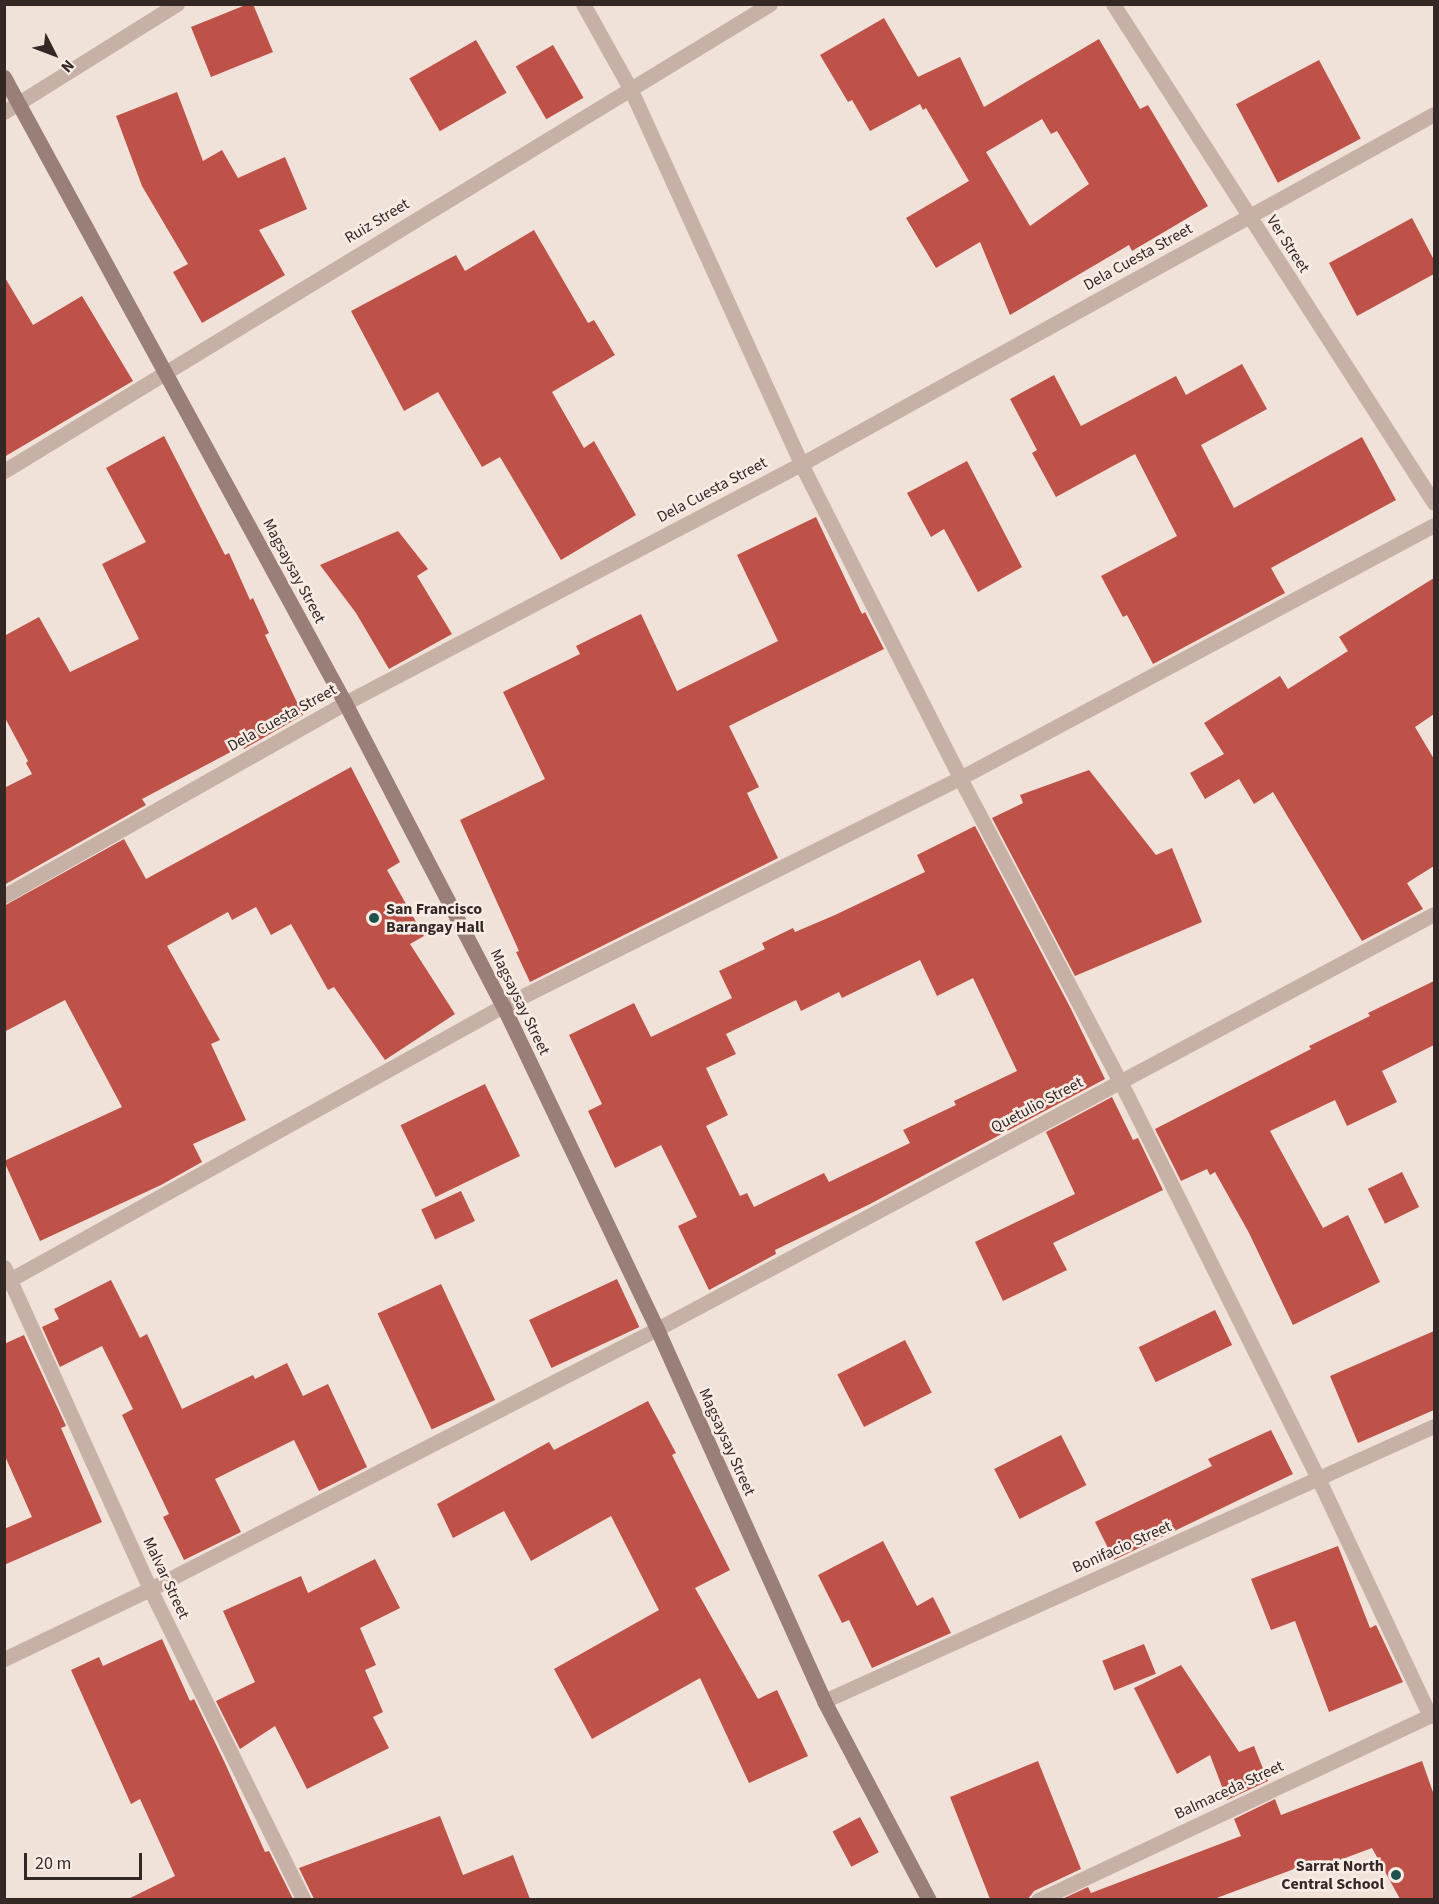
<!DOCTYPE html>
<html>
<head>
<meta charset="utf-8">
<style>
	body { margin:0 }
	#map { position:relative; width:1439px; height:1904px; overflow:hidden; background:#f0e1d9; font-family:"Source Sans 3",sans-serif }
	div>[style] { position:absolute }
	.building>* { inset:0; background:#bf5248; transform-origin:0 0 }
	.street>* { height:15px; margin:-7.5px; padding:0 7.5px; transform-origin:7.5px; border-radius:7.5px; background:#c7b0a6 }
	.secondary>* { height:15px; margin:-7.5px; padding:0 7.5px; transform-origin:7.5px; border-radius:7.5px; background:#9a7f78 }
	.dots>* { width:16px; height:16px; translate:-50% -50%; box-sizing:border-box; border:3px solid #f8ece5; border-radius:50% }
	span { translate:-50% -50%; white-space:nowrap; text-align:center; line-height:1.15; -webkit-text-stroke:5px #f8ece5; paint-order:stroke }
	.street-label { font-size:16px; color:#332826 }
	.poi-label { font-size:16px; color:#332826; font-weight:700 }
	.left { translate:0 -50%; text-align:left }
	.right { translate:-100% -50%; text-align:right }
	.frame { position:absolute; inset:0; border:6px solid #332826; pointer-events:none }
	.north { position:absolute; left:24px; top:24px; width:60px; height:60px; -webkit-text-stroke:4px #f8ece5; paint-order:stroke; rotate:132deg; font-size:16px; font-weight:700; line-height:24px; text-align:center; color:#332826 }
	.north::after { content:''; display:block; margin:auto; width:21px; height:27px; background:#332826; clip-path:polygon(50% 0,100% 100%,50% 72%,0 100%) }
	.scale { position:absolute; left:24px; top:1853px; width:118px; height:27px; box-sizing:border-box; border:3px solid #332826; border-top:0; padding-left:8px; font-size:18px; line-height:21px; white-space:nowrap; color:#332826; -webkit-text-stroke:4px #f8ece5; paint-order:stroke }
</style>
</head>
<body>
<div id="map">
	<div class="building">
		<i style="clip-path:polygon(248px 4px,253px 4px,273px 52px,211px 77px,191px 27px)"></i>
		<i style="clip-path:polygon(evenodd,884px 18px,918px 77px,960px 57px,984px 107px,1099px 39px,1140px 109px,1148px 105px,1208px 206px,1132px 251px,1129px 245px,1010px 315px,980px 242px,936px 268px,906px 218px,969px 181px,926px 108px,923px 110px,920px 104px,870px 131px,852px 100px,848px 102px,820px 55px,884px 18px,1042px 119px,1051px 134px,1057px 131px,1089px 184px,1030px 226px,986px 152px,1042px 119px)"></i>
		<i style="left:476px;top:40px;width:61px;height:77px;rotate:60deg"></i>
		<i style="left:553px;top:45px;width:61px;height:43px;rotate:60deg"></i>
		<i style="left:1319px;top:60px;width:89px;height:94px;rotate:62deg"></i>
		<i style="clip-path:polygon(177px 92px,203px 161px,222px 150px,238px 178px,285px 157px,307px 209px,259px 230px,285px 275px,202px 323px,173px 272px,188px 264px,142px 186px,116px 116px)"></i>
		<i style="clip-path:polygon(1412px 218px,1434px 260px,1434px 274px,1357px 316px,1329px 263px)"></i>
		<i style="clip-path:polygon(534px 230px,588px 323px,594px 320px,615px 355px,552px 392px,584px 448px,594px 441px,636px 515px,561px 560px,500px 457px,482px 467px,438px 392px,404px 411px,351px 311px,456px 255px,465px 271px)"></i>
		<i style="clip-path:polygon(4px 276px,33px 325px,82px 296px,133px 381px,4px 457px)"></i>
		<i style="clip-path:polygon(1242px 364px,1267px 409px,1201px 445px,1234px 508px,1362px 437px,1396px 500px,1271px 568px,1285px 593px,1153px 664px,1127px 615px,1123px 617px,1101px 576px,1177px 536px,1135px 454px,1056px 497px,1032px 453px,1037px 450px,1010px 399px,1054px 375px,1081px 426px,1176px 376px,1186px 395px)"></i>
		<i style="clip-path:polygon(164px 436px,225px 555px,229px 553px,250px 600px,253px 598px,269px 633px,265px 635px,303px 715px,244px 749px,242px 746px,142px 799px,146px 805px,4px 885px,4px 788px,32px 774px,26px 763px,28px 761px,4px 716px,4px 636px,39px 617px,70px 672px,139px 639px,102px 564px,146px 542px,106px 468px)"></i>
		<i style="clip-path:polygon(967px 461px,1022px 567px,978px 592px,944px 529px,931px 537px,907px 493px)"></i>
		<i style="clip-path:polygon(816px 517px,862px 614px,865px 612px,884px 649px,729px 726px,759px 787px,747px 793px,778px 858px,530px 982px,516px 952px,519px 951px,460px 820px,545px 779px,503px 692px,580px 654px,576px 646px,641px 614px,677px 691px,778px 641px,737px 555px)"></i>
		<i style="clip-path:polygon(398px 531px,428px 569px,417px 576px,452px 634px,389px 669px,356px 613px,320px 565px)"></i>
		<i style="clip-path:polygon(1434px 578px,1434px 714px,1415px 727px,1434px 759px,1434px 866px,1407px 883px,1423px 909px,1362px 941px,1273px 792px,1254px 804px,1239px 779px,1205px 799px,1190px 773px,1224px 754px,1204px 723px,1280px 676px,1288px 689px,1348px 651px,1339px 637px)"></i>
		<i style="clip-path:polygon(351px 767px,400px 862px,387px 870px,424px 936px,410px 944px,455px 1014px,385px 1060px,334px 987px,328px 990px,291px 924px,271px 935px,256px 907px,232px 920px,228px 912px,167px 946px,220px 1040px,211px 1044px,246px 1120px,193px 1144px,202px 1162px,161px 1185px,40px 1241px,4px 1161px,122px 1107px,65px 1000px,4px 1032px,4px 906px,124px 839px,146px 879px)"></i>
		<i style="clip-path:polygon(1089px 770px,1156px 855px,1172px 848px,1202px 922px,1075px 976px,992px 818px,1023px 803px,1020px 795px)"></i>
		<i style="clip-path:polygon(evenodd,975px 826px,1071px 1009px,1105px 1079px,870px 1204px,775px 1250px,776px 1254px,709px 1290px,678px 1226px,697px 1217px,661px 1145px,615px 1168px,588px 1111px,602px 1104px,569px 1035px,634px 1003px,651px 1037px,732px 998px,719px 971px,765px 949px,762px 943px,793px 928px,795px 932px,835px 915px,925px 872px,917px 855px,975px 826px,920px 960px,937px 996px,973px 978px,1017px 1071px,954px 1101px,956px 1105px,903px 1130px,910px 1143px,829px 1182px,824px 1173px,754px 1207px,747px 1193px,740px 1196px,706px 1126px,728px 1115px,706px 1068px,736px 1054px,726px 1034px,796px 1000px,801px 1011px,839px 992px,842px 998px,920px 960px)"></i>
		<i style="clip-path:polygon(1434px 981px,1434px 1045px,1382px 1071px,1397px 1102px,1347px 1126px,1335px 1100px,1270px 1131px,1323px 1228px,1348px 1215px,1380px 1282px,1293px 1325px,1249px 1233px,1215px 1172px,1210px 1175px,1207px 1169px,1181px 1181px,1155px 1129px,1311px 1049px,1309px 1046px,1370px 1016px,1368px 1013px)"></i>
		<i style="left:485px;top:1084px;width:80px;height:94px;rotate:64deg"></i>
		<i style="clip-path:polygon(1112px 1097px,1133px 1140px,1138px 1138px,1163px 1190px,1053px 1243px,1067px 1270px,1003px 1301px,975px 1242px,1075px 1194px,1046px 1132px)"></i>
		<i style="left:1402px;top:1172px;width:39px;height:38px;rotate:64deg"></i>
		<i style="left:461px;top:1191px;width:33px;height:44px;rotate:65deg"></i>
		<i style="left:617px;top:1279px;width:53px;height:97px;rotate:65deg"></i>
		<i style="clip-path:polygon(111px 1280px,140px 1338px,147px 1334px,182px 1409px,253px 1375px,255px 1379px,287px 1363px,303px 1396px,328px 1384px,367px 1467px,319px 1491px,294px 1440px,215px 1479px,241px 1532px,184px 1560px,163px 1517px,169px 1514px,122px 1415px,133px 1409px,102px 1346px,60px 1367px,42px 1327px,59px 1319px,54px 1309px)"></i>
		<i style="left:441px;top:1284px;width:128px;height:70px;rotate:65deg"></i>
		<i style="left:1215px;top:1310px;width:39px;height:85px;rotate:64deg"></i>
		<i style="clip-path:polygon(1434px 1331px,1434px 1410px,1358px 1443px,1330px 1376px)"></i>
		<i style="clip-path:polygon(24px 1335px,66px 1426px,61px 1428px,102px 1522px,4px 1565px,4px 1529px,32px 1517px,4px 1454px,4px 1344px)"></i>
		<i style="left:905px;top:1340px;width:59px;height:76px;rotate:63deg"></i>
		<i style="clip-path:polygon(648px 1401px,676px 1453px,672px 1455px,730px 1570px,695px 1588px,758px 1699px,777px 1690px,808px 1756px,749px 1783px,700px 1678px,592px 1739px,554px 1669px,659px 1610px,611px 1516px,531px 1561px,504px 1511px,453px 1538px,437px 1504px,549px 1442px,554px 1450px)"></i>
		<i style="clip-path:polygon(1271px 1430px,1293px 1474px,1114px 1560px,1095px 1522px,1212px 1466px,1208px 1459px)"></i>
		<i style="left:1061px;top:1435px;width:56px;height:75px;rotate:63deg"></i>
		<i style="clip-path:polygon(883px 1541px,917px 1606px,933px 1597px,951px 1633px,872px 1668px,849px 1620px,842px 1623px,818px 1575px)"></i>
		<i style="clip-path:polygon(1338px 1546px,1370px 1628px,1376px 1625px,1403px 1682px,1329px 1712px,1295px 1621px,1271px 1630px,1251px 1579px)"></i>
		<i style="clip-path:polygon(375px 1559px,400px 1608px,360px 1628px,376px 1665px,365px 1670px,383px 1712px,373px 1717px,389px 1748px,307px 1789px,275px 1726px,240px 1749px,216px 1701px,255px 1682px,223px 1611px,301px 1576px,308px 1593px)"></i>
		<i style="clip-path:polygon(162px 1639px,190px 1701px,194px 1699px,224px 1761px,265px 1852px,269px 1851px,293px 1899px,128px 1899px,175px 1876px,140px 1799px,131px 1804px,71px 1670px,99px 1657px,103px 1666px)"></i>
		<i style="left:1144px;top:1644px;width:32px;height:45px;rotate:68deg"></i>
		<i style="clip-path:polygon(1181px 1665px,1239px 1752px,1254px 1746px,1268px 1781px,1227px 1800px,1210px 1755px,1177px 1774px,1134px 1688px)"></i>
		<i style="clip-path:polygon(1038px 1761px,1081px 1869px,1034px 1891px,1028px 1899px,990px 1899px,950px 1797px)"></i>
		<i style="clip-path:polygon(1422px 1761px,1434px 1795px,1434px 1899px,1400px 1899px,1372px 1848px,1321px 1867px,1318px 1860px,1214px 1899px,1062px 1899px,1088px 1887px,1091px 1893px,1241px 1836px,1234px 1819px,1275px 1799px,1281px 1815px)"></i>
		<i style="clip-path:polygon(440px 1816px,463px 1875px,513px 1855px,530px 1899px,314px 1899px,299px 1868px)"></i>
		<i style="left:860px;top:1817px;width:40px;height:31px;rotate:62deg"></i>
	</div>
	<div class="street">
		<i style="left:583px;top:4px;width:96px;rotate:60.8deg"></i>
		<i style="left:630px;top:88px;width:413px;rotate:65.5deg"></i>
		<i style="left:801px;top:464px;width:352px;rotate:63.1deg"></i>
		<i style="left:960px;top:778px;width:343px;rotate:62.2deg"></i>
		<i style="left:1120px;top:1081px;width:444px;rotate:63.5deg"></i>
		<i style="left:1318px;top:1478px;width:263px;rotate:64.8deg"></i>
		<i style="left:1113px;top:4px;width:593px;rotate:57.25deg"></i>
		<i style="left:4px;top:112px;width:204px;rotate:-32deg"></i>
		<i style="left:4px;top:471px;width:897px;rotate:-31.37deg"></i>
		<i style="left:4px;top:896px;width:392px;rotate:-29.5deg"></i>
		<i style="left:345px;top:703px;width:515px;rotate:-27.66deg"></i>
		<i style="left:801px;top:464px;width:723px;rotate:-28.94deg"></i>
		<i style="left:4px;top:1267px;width:354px;rotate:65.6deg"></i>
		<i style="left:150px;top:1589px;width:347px;rotate:63.7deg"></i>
		<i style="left:4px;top:1283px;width:571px;rotate:-29.04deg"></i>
		<i style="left:503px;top:1006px;width:511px;rotate:-26.51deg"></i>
		<i style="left:960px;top:778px;width:537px;rotate:-28.09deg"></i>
		<i style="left:4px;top:1659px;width:162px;rotate:-25.6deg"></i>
		<i style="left:150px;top:1589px;width:570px;rotate:-27.15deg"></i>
		<i style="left:657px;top:1329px;width:881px;rotate:-28.11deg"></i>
		<i style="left:824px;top:1701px;width:669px;rotate:-24.27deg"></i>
		<i style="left:1038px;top:1900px;width:438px;rotate:-25.2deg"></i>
	</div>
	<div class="secondary">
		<i style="left:4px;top:77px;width:713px;rotate:61.42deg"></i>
		<i style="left:345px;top:703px;width:342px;rotate:62.5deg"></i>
		<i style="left:503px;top:1006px;width:358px;rotate:64.5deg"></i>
		<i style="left:657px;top:1329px;width:408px;rotate:65.8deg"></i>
		<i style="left:824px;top:1701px;width:225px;rotate:62.2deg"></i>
	</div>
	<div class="dots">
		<i style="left:374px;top:918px;background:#1f524d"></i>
		<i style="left:1396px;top:1875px;background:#1f524d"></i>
	</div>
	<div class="street-label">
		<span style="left:377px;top:221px;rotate:-31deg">Ruiz Street</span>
		<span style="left:1288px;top:244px;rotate:57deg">Ver Street</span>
		<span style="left:1138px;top:257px;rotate:-29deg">Dela Cuesta Street</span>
		<span style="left:712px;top:490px;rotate:-28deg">Dela Cuesta Street</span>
		<span style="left:294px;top:571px;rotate:62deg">Magsaysay Street</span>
		<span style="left:282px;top:718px;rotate:-29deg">Dela Cuesta Street</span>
		<span style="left:520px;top:1002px;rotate:64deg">Magsaysay Street</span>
		<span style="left:1037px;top:1105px;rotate:-28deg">Quetulio Street</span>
		<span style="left:727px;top:1442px;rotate:66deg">Magsaysay Street</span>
		<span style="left:1122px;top:1547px;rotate:-24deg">Bonifacio Street</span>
		<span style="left:166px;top:1578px;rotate:65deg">Malvar Street</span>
		<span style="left:1229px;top:1790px;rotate:-25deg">Balmaceda Street</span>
	</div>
	<div class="poi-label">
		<span class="left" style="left:386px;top:918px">San Francisco<br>Barangay Hall</span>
		<span class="right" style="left:1384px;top:1875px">Sarrat North<br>Central School</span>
	</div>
	<div class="frame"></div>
	<div class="north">N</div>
	<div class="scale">20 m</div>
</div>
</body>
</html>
